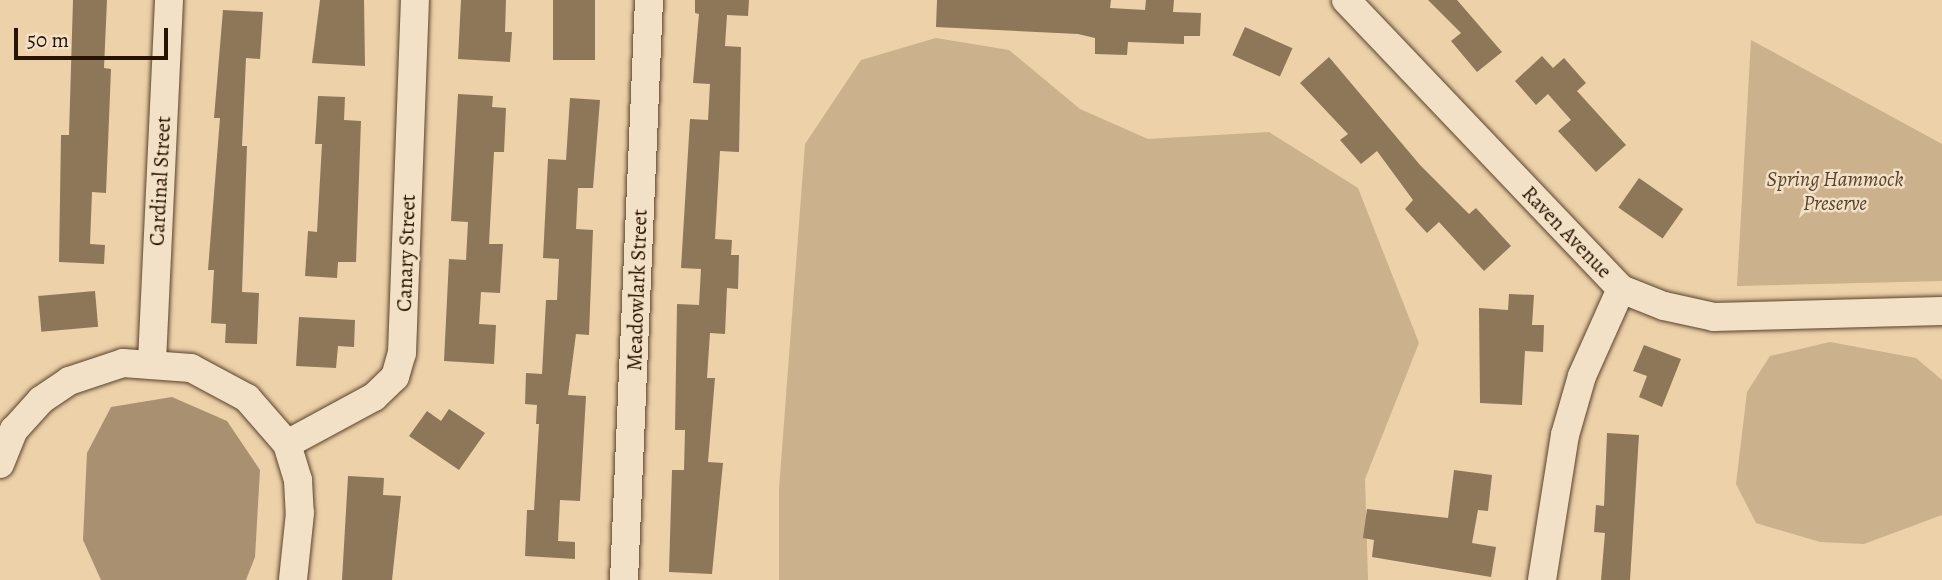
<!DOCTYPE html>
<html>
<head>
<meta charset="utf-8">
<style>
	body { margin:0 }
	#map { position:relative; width:1942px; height:580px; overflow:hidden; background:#ecd1a9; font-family:Alegreya,serif }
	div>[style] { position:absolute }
	.green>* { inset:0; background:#cbb18c }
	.water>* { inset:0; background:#a99070 }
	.building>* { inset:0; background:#8e7658; transform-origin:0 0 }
	.roads { filter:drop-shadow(0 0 2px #59422a) drop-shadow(0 0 2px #59422a) }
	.minor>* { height:28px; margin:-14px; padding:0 14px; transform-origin:14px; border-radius:14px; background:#f3e1c7 }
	span { translate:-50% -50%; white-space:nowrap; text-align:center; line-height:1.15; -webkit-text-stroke:5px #f3e1c7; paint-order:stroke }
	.park-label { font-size:21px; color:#59422a; font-style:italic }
	.street-label { font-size:21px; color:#281300 }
	.scale { position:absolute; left:14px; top:28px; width:154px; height:32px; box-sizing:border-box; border:4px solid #281300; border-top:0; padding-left:9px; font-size:21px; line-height:24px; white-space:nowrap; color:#281300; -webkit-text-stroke:5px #f3e1c7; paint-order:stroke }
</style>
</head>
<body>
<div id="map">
	<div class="green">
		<i style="clip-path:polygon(936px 38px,1009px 50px,1080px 109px,1148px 139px,1269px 132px,1358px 188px,1419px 343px,1365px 479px,1368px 580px,779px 580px,779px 489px,805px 144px,861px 60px)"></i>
		<i style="clip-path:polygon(1751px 40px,1942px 144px,1942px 281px,1737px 286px)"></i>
		<i style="clip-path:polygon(1830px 342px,1916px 358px,1942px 380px,1942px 515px,1864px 544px,1820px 542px,1756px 523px,1736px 484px,1747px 392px,1770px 356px)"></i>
	</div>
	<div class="water">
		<i style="clip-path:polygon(172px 397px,227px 421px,260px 470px,255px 557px,246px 580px,101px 580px,83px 540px,87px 453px,111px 407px)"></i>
	</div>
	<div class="building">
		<i style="clip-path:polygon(73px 0,107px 0,104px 68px,111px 69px,106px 193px,92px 192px,90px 244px,105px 245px,104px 264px,59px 262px,61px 135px,69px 135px)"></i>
		<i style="clip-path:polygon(320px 0,364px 0,365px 66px,312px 63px)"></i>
		<i style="clip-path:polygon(461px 0,506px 0,505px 32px,512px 32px,510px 62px,458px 59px)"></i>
		<i style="left:553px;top:0;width:42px;height:60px"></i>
		<i style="clip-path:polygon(695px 0,749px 0,748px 16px,727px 15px,725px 46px,741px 47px,739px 152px,720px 151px,715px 239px,732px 240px,731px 255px,739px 255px,738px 289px,727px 288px,725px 334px,710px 333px,707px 378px,715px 378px,708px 462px,723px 463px,712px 574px,669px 572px,672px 470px,684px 470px,685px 430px,675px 430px,677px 304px,699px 305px,701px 269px,681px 268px,690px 119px,708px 120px,710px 84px,693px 83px,699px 14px,695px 13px)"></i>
		<i style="clip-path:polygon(937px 0,1111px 0,1110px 8px,1145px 10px,1146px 0,1174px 0,1173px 12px,1201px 13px,1200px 36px,1184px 36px,1184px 44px,1128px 42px,1127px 55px,1095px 54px,1095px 38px,1078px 34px,936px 27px)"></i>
		<i style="clip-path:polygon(1428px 0,1457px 0,1502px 52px,1477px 72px,1451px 41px,1461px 33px)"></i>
		<i style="clip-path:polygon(223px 10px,263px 12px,260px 59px,246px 58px,242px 146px,247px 146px,242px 292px,259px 293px,257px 344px,225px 343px,226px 324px,211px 323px,214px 270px,208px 270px,220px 118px,214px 118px)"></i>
		<i style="left:1245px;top:27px;width:52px;height:31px;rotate:24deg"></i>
		<i style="clip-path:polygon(1542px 56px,1553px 68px,1564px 58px,1586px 83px,1577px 91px,1626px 145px,1596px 172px,1558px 131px,1571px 120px,1548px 94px,1536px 105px,1515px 81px)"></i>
		<i style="clip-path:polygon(1329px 57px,1420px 165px,1469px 214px,1476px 208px,1511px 246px,1484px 271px,1439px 222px,1427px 233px,1405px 209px,1413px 200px,1377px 151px,1361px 164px,1340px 140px,1348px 134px,1300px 83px)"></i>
		<i style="clip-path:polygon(458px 94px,493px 96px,492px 107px,506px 108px,504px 152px,494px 152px,489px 244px,503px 244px,500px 293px,481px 292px,479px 324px,496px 325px,494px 364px,444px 361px,449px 259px,466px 260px,468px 222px,451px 221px)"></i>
		<i style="clip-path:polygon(318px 96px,345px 97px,344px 120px,361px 121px,356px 262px,338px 262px,337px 278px,305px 276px,308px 231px,317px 232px,322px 144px,315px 144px)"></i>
		<i style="clip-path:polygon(570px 98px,600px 100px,593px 188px,578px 188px,576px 229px,593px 230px,589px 335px,576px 334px,568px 395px,586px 396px,580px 501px,560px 500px,558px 541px,575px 542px,575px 559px,525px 556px,527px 510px,534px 510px,539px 424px,536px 424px,537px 405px,525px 404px,526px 373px,542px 374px,546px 300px,557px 300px,559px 259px,543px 258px,548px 159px,566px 160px)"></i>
		<i style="left:1639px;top:178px;width:54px;height:36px;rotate:35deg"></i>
		<i style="left:95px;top:291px;width:36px;height:57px;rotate:85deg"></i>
		<i style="clip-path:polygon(1509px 294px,1534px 295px,1532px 325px,1544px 325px,1543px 352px,1525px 351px,1522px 405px,1480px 403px,1479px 308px,1508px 310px)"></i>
		<i style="clip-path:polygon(299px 317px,355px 320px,354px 347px,338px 346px,336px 368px,296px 366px)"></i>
		<i style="clip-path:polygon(1644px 345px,1681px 359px,1662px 407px,1639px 397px,1647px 376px,1633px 371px)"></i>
		<i style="clip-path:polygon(449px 409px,485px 433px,459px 470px,409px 436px,427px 411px,441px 421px)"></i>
		<i style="clip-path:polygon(1607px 433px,1639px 435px,1630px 580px,1601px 580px,1605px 533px,1594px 532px,1596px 505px,1604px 506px)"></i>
		<i style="clip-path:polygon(1454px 470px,1492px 475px,1488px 511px,1478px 510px,1472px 543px,1496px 547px,1491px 577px,1372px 557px,1374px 540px,1363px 538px,1367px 509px,1448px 518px)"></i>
		<i style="clip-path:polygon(348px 476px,384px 478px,383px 495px,401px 496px,392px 580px,342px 580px)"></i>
	</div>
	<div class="roads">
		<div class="minor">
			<i style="left:1346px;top:0;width:399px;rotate:46.4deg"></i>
			<i style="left:1621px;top:289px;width:46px;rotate:21.6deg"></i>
			<i style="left:1664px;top:306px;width:51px;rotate:12.4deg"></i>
			<i style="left:1714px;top:317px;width:228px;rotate:-1.5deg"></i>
			<i style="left:152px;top:361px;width:361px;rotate:-87.3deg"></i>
			<i style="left:287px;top:444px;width:99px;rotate:-28.4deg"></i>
			<i style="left:374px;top:397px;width:29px;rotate:-44deg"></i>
			<i style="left:395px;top:377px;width:25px;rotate:-74deg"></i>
			<i style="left:402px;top:353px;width:353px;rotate:-87.9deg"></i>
			<i style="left:0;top:464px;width:37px;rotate:-68deg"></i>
			<i style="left:14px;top:430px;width:40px;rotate:-48deg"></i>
			<i style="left:41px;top:400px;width:34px;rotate:-34deg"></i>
			<i style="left:69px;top:381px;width:57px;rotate:-18.4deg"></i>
			<i style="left:123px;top:363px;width:68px;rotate:4.2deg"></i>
			<i style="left:191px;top:368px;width:64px;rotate:28.2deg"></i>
			<i style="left:247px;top:398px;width:61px;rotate:49deg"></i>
			<i style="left:287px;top:444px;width:38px;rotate:73deg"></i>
			<i style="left:298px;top:480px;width:33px;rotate:87deg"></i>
			<i style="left:300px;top:513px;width:67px;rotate:96deg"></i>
			<i style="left:624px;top:580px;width:581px;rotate:-87.53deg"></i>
			<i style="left:1542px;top:580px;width:147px;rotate:-81deg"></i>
			<i style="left:1565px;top:435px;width:61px;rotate:-73.9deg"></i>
			<i style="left:1582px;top:376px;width:95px;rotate:-65.9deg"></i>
		</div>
	</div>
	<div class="park-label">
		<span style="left:1835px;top:191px">Spring Hammock<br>Preserve</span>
	</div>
	<div class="street-label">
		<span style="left:160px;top:181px;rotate:-87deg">Cardinal Street</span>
		<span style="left:1567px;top:232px;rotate:46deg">Raven Avenue</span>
		<span style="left:406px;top:253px;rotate:-88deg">Canary Street</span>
		<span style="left:637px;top:290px;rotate:-88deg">Meadowlark Street</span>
	</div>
	<div class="scale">50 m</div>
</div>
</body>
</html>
